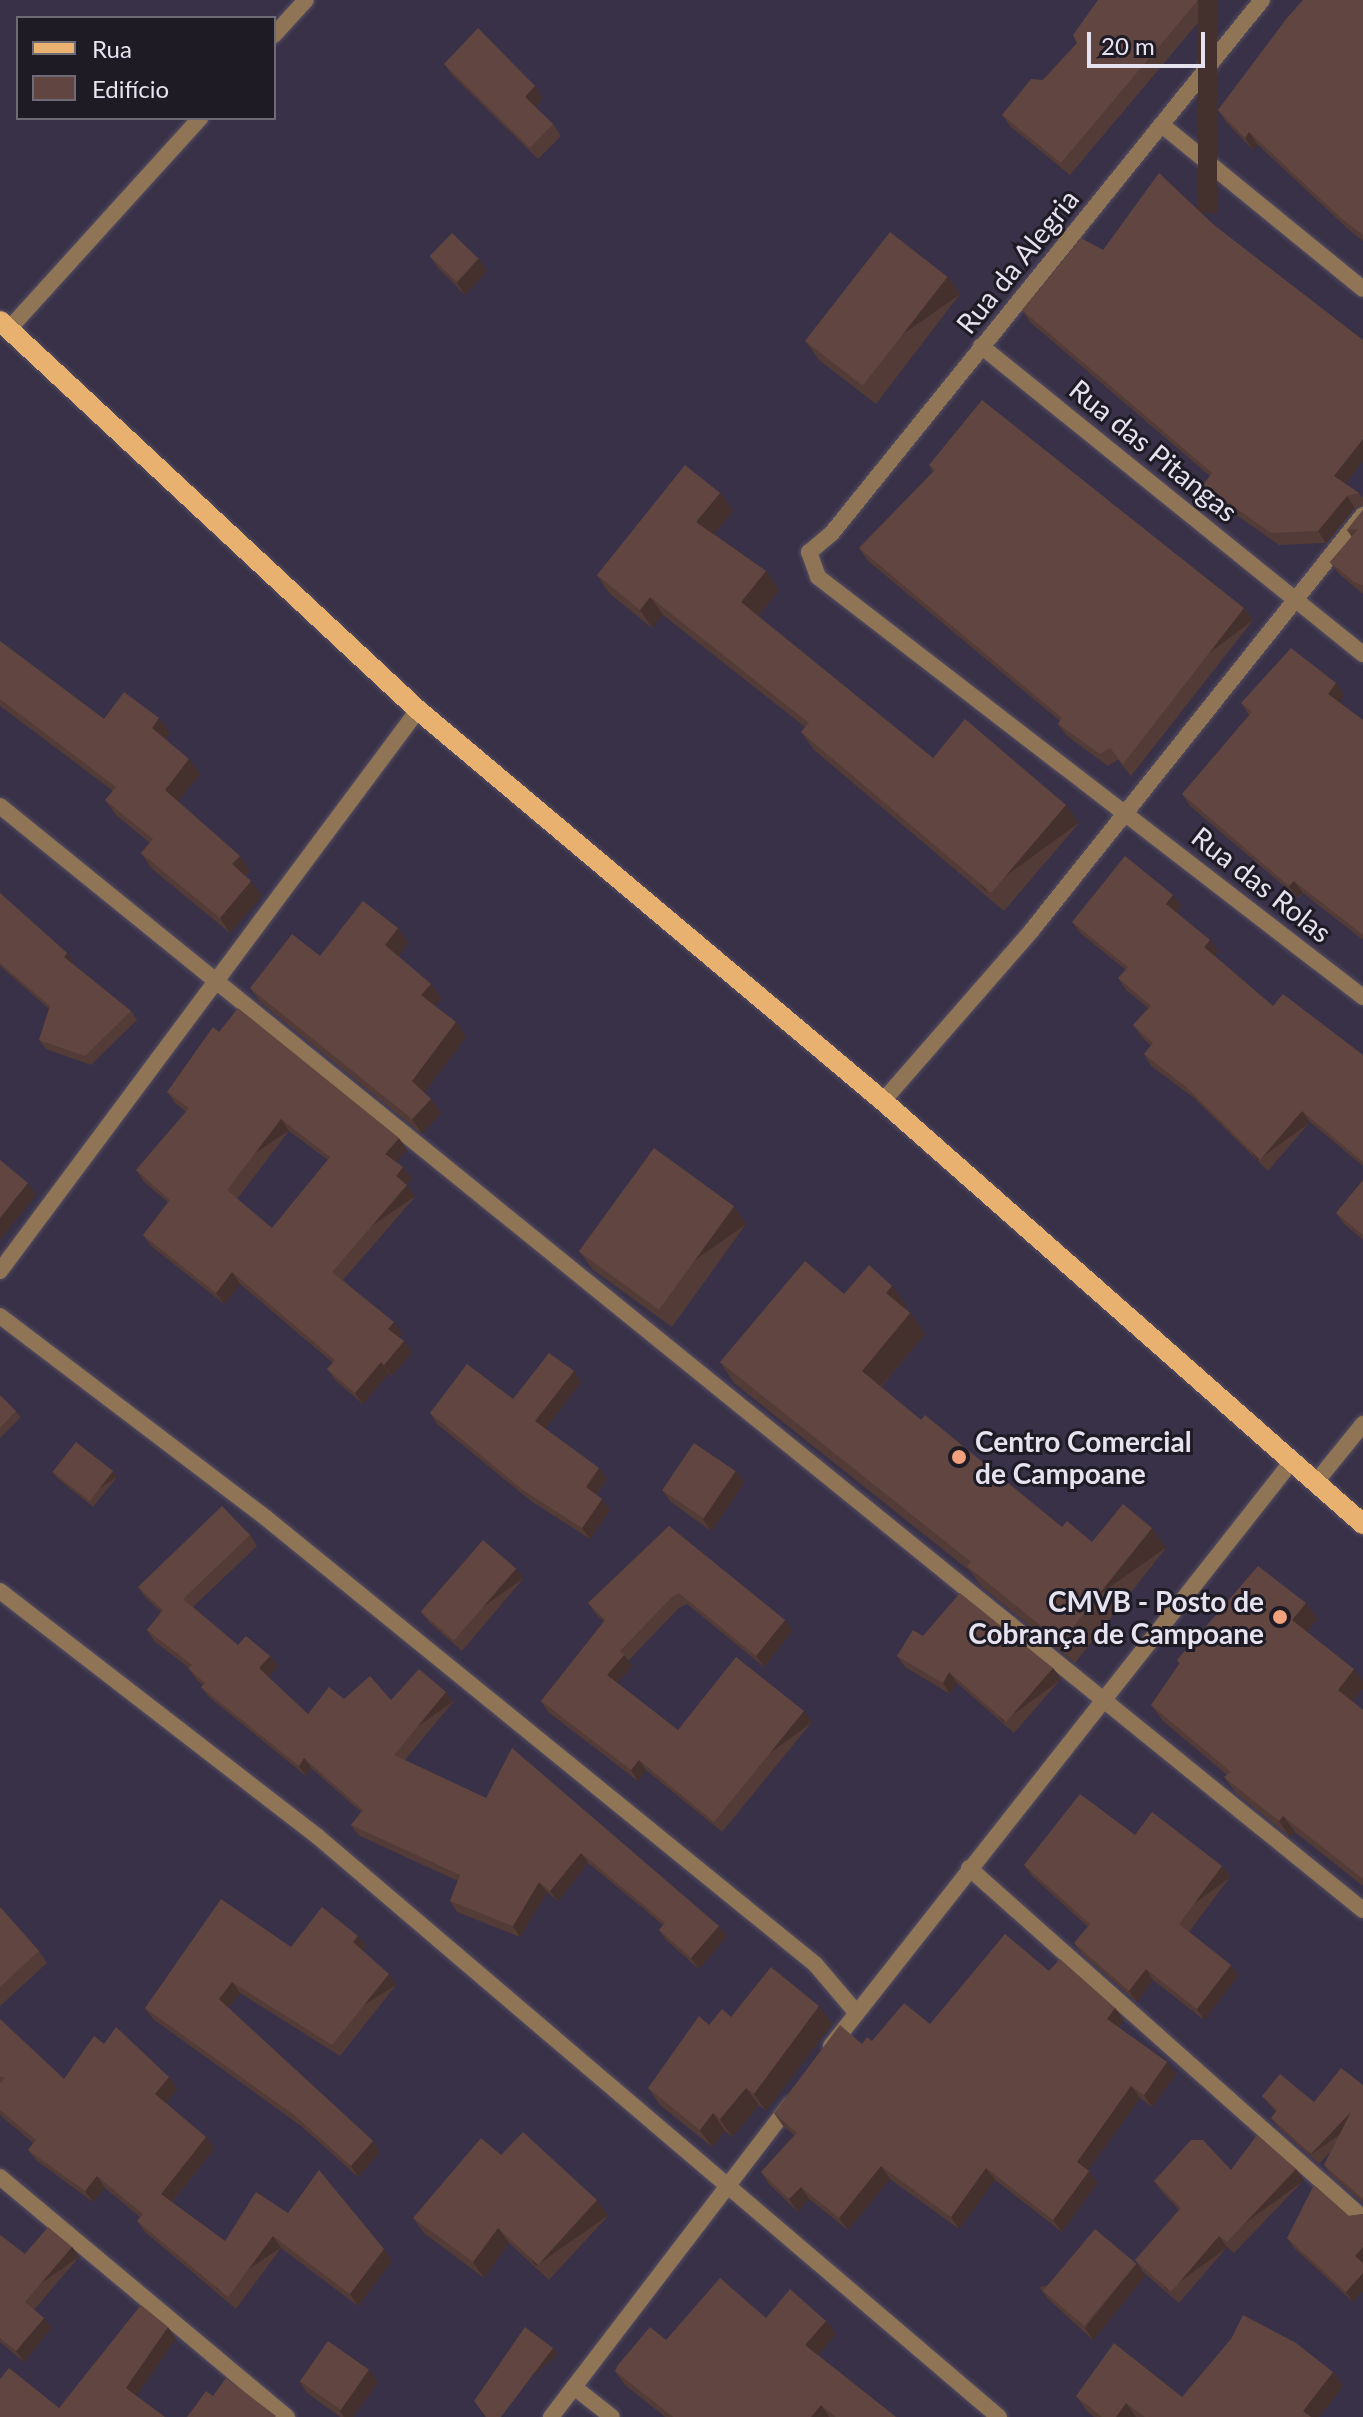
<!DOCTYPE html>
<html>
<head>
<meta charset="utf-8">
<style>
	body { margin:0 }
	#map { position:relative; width:1363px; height:2417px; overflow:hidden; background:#383147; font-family:Lato,sans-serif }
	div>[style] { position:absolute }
	.roads { filter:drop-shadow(0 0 2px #544d62) drop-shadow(0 0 2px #544d62) }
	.street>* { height:16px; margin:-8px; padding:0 8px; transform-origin:8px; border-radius:8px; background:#8f7456 }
	.primary>* { height:20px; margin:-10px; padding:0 10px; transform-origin:10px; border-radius:10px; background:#e8b170 }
	.wall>* { inset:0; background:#533b37 }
	.shaded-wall>* { inset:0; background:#44302d; transform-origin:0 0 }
	.building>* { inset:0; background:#614540; transform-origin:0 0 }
	.dots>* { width:22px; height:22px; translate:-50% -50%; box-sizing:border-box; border:4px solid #1e1b25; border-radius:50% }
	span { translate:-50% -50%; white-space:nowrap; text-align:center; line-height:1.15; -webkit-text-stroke:6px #1e1b25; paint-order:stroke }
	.street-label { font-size:28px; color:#e6e2f0 }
	.poi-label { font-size:28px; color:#e6e2f0; font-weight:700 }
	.left { translate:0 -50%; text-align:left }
	.right { translate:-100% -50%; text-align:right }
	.legend { position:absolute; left:16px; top:16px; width:260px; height:104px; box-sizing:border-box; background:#1e1b25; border:2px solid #6e6b76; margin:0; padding:10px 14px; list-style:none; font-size:24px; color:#e6e2f0 }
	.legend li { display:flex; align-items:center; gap:16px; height:40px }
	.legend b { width:40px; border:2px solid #6e6b76 }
	.scale { position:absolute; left:1087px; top:32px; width:118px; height:36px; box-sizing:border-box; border:4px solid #e6e2f0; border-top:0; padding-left:10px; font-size:24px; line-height:28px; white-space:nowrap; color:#e6e2f0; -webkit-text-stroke:6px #1e1b25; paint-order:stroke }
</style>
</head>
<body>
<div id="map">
	<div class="roads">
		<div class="street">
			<i style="left:1262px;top:0;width:685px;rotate:128.9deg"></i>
			<i style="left:832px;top:533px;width:30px;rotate:140deg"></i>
			<i style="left:809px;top:552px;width:27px;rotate:70deg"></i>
			<i style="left:818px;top:577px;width:688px;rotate:37.62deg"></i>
			<i style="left:274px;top:35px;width:47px;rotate:-47.6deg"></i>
			<i style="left:1162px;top:125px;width:259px;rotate:39.2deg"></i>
			<i style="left:9px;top:329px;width:285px;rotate:-47.8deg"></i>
			<i style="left:981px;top:346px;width:491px;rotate:38.9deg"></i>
			<i style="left:0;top:806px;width:1754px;rotate:39.01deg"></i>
			<i style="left:883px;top:1101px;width:227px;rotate:-48.9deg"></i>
			<i style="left:1032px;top:930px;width:531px;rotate:-51.42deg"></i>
			<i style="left:0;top:1271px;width:700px;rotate:-53.31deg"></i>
			<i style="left:0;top:1316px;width:334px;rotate:37.2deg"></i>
			<i style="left:266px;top:1518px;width:707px;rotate:39.09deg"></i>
			<i style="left:815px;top:1964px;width:62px;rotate:49.6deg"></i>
			<i style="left:1316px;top:1482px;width:75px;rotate:-51deg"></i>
			<i style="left:0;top:1591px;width:401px;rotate:37.7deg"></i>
			<i style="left:317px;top:1836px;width:896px;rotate:40.43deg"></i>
			<i style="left:969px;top:1868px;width:527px;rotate:41.62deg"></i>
			<i style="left:831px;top:2046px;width:746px;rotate:-51.75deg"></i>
			<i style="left:0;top:2177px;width:374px;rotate:39.9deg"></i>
			<i style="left:574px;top:2387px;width:48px;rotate:38.3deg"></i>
			<i style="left:551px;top:2417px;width:394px;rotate:-52.6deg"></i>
		</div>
		<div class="primary">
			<i style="left:0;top:321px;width:571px;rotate:42.94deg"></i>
			<i style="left:418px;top:710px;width:608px;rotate:40.06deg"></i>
			<i style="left:883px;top:1101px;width:640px;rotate:41.39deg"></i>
		</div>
	</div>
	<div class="wall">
		<i style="clip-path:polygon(1098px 0,1217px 0,1070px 175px,1011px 127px,1002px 115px,1043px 80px,1077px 43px)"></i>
		<i style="clip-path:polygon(1363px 0,1363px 241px,1349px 230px,1257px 144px,1253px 150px,1226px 122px,1218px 110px)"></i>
		<i style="clip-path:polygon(444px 64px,543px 98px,535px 107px,553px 124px,561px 136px,538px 159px,452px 75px)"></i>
		<i style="clip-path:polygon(430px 256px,487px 271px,465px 295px,438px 268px)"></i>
		<i style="clip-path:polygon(948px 277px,960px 294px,876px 404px,819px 360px,806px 342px)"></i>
		<i style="clip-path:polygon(1022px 310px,1345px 484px,1359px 493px,1363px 498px,1363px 506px,1355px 508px,1326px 543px,1279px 545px,1211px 497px,1203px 485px,1210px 476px,1030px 322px)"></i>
		<i style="clip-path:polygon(929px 465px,1253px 620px,1131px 776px,1118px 760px,1108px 766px,1067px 736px,1058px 724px,1060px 721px,867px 560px,859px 548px,933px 472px)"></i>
		<i style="clip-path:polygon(720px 493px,733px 511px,714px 534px,766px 571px,779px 590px,758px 616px,933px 758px,1079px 823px,1004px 911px,814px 750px,801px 732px,805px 727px,663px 615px,652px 628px,609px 593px,597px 575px)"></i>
		<i style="clip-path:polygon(1363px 510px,1363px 594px,1339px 574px,1330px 562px,1352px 537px,1347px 530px)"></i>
		<i style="clip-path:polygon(0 641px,104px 719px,170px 733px,165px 739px,200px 774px,178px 801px,240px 856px,250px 871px,245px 876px,262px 896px,230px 933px,151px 868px,141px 853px,150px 843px,116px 815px,105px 800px,113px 791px,0 706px)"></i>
		<i style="clip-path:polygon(1336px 683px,1344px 695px,1339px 702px,1363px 720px,1363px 940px,1303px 893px,1298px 898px,1190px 806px,1182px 794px,1249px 715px,1241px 703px)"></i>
		<i style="clip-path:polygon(0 893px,67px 953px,73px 962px,72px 963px,131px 1011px,137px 1020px,91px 1065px,46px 1049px,39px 1040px,49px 1009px,0 966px)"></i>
		<i style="clip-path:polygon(1181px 906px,1176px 912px,1210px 940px,1218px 951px,1214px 955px,1273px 1006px,1363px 1055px,1363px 1166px,1310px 1122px,1268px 1171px,1194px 1098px,1151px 1066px,1144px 1054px,1151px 1046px,1141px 1036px,1133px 1025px,1148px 1008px,1126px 990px,1118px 978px,1126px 970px,1080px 933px,1072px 922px)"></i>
		<i style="clip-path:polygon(398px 928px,408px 943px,398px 956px,431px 984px,441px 998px,434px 1006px,466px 1037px,424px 1092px,441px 1113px,422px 1134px,260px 1002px,250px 988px,320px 956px)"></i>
		<i style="clip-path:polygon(evenodd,167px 1092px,407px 1150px,396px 1162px,403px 1167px,411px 1179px,406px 1185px,415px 1197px,343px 1280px,402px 1334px,399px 1337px,404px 1341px,412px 1352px,392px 1376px,389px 1373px,363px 1404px,336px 1381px,327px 1369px,333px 1363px,240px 1284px,224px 1304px,151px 1246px,143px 1235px,168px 1202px,144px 1182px,136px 1170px,186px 1112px,175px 1103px,167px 1092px,289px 1131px,328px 1160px,272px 1228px,237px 1199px,289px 1131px)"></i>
		<i style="clip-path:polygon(1363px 1180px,1363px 1240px,1344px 1224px,1336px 1213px)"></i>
		<i style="clip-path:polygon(746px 1224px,672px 1327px,592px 1269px,580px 1252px)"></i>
		<i style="clip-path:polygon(844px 1294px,907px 1306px,905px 1308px,910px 1313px,925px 1334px,881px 1387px,921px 1420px,1062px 1527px,1092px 1542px,1166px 1548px,1075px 1663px,982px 1587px,970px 1571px,734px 1383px,720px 1362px)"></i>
		<i style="clip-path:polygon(581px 1382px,545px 1429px,599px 1468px,607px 1479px,596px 1495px,602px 1499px,610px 1510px,590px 1539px,531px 1501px,437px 1424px,430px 1413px,513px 1399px)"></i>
		<i style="clip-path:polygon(0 1395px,21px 1417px,0 1438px)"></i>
		<i style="clip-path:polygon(736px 1471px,744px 1483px,711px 1531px,671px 1502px,662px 1490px)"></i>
		<i style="clip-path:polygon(52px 1472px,117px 1477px,93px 1507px,57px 1478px)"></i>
		<i style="clip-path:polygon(669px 1526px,785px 1620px,792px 1631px,764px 1667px,687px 1604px,679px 1608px,628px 1661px,632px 1666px,617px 1683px,678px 1730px,812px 1722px,722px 1832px,646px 1770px,638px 1781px,548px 1712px,541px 1701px,604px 1622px,596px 1614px,588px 1603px)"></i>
		<i style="clip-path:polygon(250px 1535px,257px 1546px,193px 1607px,238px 1645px,270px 1656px,278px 1666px,268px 1677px,308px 1714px,344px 1699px,391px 1700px,446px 1692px,453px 1702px,405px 1760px,486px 1798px,727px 1936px,699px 1969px,666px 1940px,659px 1930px,663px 1925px,588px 1863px,558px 1901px,547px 1892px,520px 1937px,457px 1912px,450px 1901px,458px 1881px,358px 1835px,351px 1825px,361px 1812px,311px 1768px,306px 1776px,209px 1697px,201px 1687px,203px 1685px,196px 1679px,188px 1668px,189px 1668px,154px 1641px,147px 1630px,161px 1612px,145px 1597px,138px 1587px)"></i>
		<i style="clip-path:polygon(516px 1569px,523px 1579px,462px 1651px,429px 1622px,421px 1612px)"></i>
		<i style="clip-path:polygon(1306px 1603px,1317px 1619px,1307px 1632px,1363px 1681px,1363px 1688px,1353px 1701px,1363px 1710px,1363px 1886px,1295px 1832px,1290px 1837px,1236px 1793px,1224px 1777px,1227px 1775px,1163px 1721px,1151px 1705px,1179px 1664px,1177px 1660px)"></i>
		<i style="clip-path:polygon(923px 1636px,1053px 1668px,1061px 1679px,1014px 1733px,957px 1683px,950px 1694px,905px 1667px,897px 1656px)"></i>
		<i style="clip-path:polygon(1135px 1835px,1222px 1866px,1230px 1877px,1189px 1932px,1238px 1976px,1204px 2020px,1153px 1980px,1137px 2002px,1082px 1954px,1074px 1943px,1088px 1927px,1032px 1876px,1024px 1865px)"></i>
		<i style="clip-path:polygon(0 1907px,39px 1951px,47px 1963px,0 2006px)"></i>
		<i style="clip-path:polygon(358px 1936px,366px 1946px,362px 1951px,396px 1985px,340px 2056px,240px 1993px,228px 2008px,373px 2141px,380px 2152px,358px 2177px,301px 2126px,153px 2019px,145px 2008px,291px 1947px)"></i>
		<i style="clip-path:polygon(1049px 1971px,1115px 2008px,1124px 2020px,1118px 2027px,1167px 2062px,1176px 2074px,1152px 2107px,1140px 2098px,1088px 2170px,1097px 2183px,1062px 2232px,995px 2180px,959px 2229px,890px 2179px,848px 2230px,809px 2199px,798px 2212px,769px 2184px,761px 2172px,794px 2135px,783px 2126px,774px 2113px,862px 2044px,930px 2024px)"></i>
		<i style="clip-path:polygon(731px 2017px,832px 2024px,766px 2111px,759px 2105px,732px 2137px,725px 2131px,712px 2147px,660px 2105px,648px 2088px,709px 2025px)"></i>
		<i style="clip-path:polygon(0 2019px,64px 2079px,104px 2044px,177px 2089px,166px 2103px,206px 2137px,214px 2149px,172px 2202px,225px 2241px,288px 2213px,384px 2249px,392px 2261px,358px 2306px,281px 2248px,236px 2309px,145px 2232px,137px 2221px,140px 2217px,105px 2188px,93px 2202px,37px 2161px,28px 2150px,33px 2143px,0 2115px)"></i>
		<i style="clip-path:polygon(1363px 2085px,1363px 2203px,1331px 2175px,1324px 2165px,1331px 2151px,1319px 2164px,1279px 2128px,1271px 2118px,1276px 2112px,1262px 2096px,1314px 2102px)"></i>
		<i style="clip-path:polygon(501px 2155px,597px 2200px,608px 2216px,549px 2280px,509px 2243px,484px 2278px,424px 2233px,413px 2218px)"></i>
		<i style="clip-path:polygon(1231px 2170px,1304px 2180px,1234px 2253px,1227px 2247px,1179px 2303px,1143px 2272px,1135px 2260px,1179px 2210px,1162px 2192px,1154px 2181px)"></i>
		<i style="clip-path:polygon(1363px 2214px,1363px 2291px,1353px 2302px,1294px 2248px,1287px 2238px,1349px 2216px)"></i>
		<i style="clip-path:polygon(0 2235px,25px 2254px,72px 2247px,79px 2257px,34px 2310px,44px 2318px,51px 2328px,24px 2362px,0 2342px)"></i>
		<i style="clip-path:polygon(1136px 2264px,1145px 2276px,1093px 2340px,1048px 2299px,1039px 2287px)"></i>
		<i style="clip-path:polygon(766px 2318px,826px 2321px,836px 2334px,818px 2355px,896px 2417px,665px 2417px,625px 2385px,615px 2371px,666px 2340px)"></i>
		<i style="clip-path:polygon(1333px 2372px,1343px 2386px,1319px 2417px,1094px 2417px,1086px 2410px,1076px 2396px,1182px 2397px)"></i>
		<i style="clip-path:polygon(299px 2381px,378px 2382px,353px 2417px,340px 2417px,307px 2393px)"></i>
	</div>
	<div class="shaded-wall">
		<i style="left:1198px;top:0;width:19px;height:213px"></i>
		<i style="clip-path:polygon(535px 86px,543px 98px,533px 109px,525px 97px)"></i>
		<i style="clip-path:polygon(1249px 132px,1257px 144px,1253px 150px,1245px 138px)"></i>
		<i style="clip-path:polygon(479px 259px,487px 271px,465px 295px,457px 283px)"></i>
		<i style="left:948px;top:277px;width:21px;height:138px;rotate:55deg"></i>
		<i style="clip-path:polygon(1363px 439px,1363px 461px,1342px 488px,1334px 476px)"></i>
		<i style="clip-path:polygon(720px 493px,733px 511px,709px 540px,696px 522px)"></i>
		<i style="clip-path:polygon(1347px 496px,1355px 508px,1326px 543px,1318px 531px)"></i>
		<i style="clip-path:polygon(766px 571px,779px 590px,754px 620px,741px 602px)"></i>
		<i style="clip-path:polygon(650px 597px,663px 615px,652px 628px,640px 610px)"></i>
		<i style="left:1244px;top:608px;width:15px;height:197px;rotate:53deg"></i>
		<i style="clip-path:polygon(1336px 683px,1344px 695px,1337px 706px,1328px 694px)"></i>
		<i style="clip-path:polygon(159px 718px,170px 733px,162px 743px,152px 728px)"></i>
		<i style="clip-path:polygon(189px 759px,200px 774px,175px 805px,165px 790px)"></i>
		<i style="left:1066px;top:805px;width:22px;height:116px;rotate:54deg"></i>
		<i style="clip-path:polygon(240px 856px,250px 871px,242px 879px,232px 864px)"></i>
		<i style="clip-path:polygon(251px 881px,262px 896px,230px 933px,220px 918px)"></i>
		<i style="left:1294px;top:881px;width:15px;height:7px;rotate:53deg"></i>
		<i style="clip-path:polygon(1173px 895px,1181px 906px,1174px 915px,1166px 904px)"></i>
		<i style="clip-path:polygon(398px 928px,408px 943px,395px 960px,385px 945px)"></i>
		<i style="clip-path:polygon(1210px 940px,1218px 951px,1212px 958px,1204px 947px)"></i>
		<i style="clip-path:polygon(67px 953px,73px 962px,70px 966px,64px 957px)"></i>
		<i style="clip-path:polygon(431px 984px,441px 998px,431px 1010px,421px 995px)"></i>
		<i style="clip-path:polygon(456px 1022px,466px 1037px,422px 1096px,412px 1081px)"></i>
		<i style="clip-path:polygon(431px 1099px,441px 1113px,422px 1134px,412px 1119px)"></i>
		<i style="left:1302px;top:1111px;width:14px;height:65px;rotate:54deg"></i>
		<i style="left:281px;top:1119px;width:14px;height:89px;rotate:56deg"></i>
		<i style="clip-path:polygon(399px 1138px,407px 1150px,394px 1165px,385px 1154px)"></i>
		<i style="clip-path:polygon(403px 1167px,411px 1179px,404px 1188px,396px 1176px)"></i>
		<i style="clip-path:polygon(28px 1183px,36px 1195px,0 1240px,0 1218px)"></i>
		<i style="left:407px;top:1185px;width:14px;height:115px;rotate:56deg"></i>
		<i style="left:734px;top:1207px;width:21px;height:127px;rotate:55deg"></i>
		<i style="clip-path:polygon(232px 1272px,240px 1284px,224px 1304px,216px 1293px)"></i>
		<i style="clip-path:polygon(892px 1286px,907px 1306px,900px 1313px,886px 1293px)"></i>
		<i style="clip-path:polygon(910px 1313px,925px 1334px,876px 1392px,862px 1371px)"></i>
		<i style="clip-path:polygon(394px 1322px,402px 1334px,397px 1340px,388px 1329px)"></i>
		<i style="clip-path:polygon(404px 1341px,412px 1352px,392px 1376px,384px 1365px)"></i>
		<i style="clip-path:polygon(381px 1362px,389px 1373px,363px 1404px,355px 1393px)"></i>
		<i style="clip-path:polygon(574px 1371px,581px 1382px,543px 1432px,535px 1421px)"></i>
		<i style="clip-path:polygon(599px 1468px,607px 1479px,593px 1498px,586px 1487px)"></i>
		<i style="left:113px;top:1471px;width:7px;height:38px;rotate:56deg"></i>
		<i style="clip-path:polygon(736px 1471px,744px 1483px,711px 1531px,703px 1519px)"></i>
		<i style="clip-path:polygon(602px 1499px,610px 1510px,590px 1539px,582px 1528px)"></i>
		<i style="left:1152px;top:1528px;width:24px;height:146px;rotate:55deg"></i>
		<i style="left:516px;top:1569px;width:12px;height:94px;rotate:55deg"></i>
		<i style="clip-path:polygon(1306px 1603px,1317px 1619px,1303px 1637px,1292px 1620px)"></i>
		<i style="clip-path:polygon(785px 1620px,792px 1631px,764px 1667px,756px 1656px)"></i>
		<i style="clip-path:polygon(624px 1655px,632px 1666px,615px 1686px,607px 1675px)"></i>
		<i style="clip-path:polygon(270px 1656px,278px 1666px,267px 1679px,259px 1668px)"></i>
		<i style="left:1053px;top:1668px;width:14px;height:72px;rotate:54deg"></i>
		<i style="clip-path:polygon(1354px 1669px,1363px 1681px,1363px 1688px,1349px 1706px,1338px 1690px)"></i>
		<i style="clip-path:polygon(949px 1672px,957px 1683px,950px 1694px,943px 1683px)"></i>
		<i style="left:446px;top:1692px;width:12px;height:82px;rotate:55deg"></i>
		<i style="left:804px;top:1711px;width:14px;height:143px;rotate:54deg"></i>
		<i style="clip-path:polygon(304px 1758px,311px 1768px,306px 1776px,299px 1766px)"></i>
		<i style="clip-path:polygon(639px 1760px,646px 1770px,638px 1781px,631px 1770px)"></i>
		<i style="clip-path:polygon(1283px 1816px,1295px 1832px,1290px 1837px,1279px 1821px)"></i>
		<i style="clip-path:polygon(581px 1853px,588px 1863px,558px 1901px,550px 1891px)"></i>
		<i style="left:1222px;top:1866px;width:14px;height:72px;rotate:54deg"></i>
		<i style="clip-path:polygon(539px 1882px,547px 1892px,520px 1937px,513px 1926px)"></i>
		<i style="clip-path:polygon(719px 1926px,727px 1936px,699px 1969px,691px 1958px)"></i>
		<i style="clip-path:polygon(358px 1936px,366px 1946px,361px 1953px,353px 1942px)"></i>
		<i style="clip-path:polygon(1231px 1965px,1238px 1976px,1204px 2020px,1197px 2009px)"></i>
		<i style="clip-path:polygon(1146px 1969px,1153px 1980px,1137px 2002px,1129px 1991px)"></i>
		<i style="left:389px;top:1974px;width:13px;height:91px;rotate:58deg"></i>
		<i style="clip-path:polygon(232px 1982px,240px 1993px,227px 2010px,219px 1999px)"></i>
		<i style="clip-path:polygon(819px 2006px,832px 2024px,766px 2111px,754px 2094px)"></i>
		<i style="clip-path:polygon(1115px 2008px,1124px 2020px,1115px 2031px,1107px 2019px)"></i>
		<i style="clip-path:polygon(1167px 2062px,1176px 2074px,1152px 2107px,1144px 2095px)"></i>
		<i style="clip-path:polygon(169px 2077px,177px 2089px,164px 2106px,155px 2094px)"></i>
		<i style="clip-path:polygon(1131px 2086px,1140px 2098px,1085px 2174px,1077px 2162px)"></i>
		<i style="clip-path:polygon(746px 2088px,759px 2105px,732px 2137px,720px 2119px)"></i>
		<i style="left:1351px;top:2112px;width:12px;height:58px;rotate:55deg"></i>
		<i style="clip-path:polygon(713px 2113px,725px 2131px,712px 2147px,700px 2130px)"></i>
		<i style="clip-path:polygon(206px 2137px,214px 2149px,169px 2205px,161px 2194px)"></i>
		<i style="clip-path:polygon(373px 2141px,380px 2152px,358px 2177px,351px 2166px)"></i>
		<i style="clip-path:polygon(881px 2166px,890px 2179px,848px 2230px,839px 2218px)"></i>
		<i style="clip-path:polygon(986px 2168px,995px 2180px,959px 2229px,951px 2217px)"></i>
		<i style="left:1296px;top:2169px;width:14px;height:100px;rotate:54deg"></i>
		<i style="clip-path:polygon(1089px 2171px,1097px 2183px,1062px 2232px,1053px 2220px)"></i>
		<i style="clip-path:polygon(97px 2176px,105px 2188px,93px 2202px,85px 2191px)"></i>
		<i style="clip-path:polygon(801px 2187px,809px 2199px,798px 2212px,789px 2199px)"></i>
		<i style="left:597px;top:2200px;width:19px;height:88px;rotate:55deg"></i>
		<i style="clip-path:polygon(498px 2228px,509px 2243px,484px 2278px,473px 2262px)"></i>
		<i style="left:273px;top:2236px;width:14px;height:76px;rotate:56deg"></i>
		<i style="left:1219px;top:2236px;width:14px;height:74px;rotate:54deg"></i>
		<i style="left:72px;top:2247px;width:12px;height:72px;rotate:55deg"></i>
		<i style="clip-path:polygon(1363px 2247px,1363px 2265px,1355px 2256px)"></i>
		<i style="clip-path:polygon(384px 2249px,392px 2261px,358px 2306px,350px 2294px)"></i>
		<i style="clip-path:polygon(1136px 2264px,1145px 2276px,1093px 2340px,1085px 2328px)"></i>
		<i style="clip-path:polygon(1363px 2273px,1363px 2291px,1353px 2302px,1346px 2292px)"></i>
		<i style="clip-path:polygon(44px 2318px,51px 2328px,24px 2362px,16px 2351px)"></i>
		<i style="clip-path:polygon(826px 2321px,836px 2334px,815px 2358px,805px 2345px)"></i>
		<i style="clip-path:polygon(168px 2327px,176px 2339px,134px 2399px,126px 2388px)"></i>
		<i style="left:553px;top:2348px;width:8px;height:86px;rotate:50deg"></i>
		<i style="clip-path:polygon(369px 2370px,378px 2382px,353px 2417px,344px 2417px,340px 2411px)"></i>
		<i style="clip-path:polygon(1333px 2372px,1343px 2386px,1319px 2417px,1307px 2417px,1303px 2411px)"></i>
		<i style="clip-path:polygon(1126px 2403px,1136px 2417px,1116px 2417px)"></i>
		<i style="clip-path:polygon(821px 2405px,829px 2417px,811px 2417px)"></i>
	</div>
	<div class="building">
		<i style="clip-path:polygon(1098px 0,1198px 0,1061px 163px,1002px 115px,1031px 79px,1043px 80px,1077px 43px,1073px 35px)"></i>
		<i style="clip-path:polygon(1303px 0,1363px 0,1363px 235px,1341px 218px,1249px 132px,1245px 138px,1218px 110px,1287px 18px)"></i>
		<i style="clip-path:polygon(478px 28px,535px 86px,525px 97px,553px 124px,530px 148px,444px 64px)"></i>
		<i style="clip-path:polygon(1159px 173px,1214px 225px,1363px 340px,1363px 439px,1334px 476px,1359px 493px,1347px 496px,1318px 531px,1271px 533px,1203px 485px,1212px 473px,1022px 310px,1081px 238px,1103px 250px)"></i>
		<i style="left:890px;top:232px;width:73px;height:138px;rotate:38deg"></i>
		<i style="left:452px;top:233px;width:37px;height:32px;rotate:44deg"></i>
		<i style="clip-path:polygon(982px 400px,1244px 608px,1123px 764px,1110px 748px,1100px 754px,1058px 724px,1062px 718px,859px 548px,935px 470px,929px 465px)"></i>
		<i style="clip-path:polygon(685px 465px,720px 493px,696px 522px,766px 571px,741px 602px,933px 758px,965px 719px,1066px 805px,991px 893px,801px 732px,809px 723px,650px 597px,640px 610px,597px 575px)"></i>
		<i style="clip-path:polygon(1363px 510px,1363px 585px,1354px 582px,1330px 562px,1358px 529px,1347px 530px)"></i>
		<i style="clip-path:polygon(0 641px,104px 719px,124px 692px,159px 718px,152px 728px,189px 759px,165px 790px,240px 856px,232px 864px,251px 881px,220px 918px,141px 853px,153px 839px,105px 800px,116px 787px,0 699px)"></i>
		<i style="clip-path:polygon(1291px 648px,1336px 683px,1328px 694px,1363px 720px,1363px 935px,1294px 881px,1289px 886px,1182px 794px,1252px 712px,1241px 703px)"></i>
		<i style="clip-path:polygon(1125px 856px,1173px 895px,1166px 904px,1210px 940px,1204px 947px,1273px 1006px,1283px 994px,1363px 1055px,1363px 1162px,1302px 1111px,1260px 1160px,1186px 1087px,1144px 1054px,1153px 1043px,1133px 1025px,1151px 1006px,1118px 978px,1128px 967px,1072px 922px)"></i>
		<i style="clip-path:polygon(0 893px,67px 953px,64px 957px,131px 1011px,85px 1056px,39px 1040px,50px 1006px,0 963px)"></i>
		<i style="clip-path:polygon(363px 901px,398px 928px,385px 945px,431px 984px,421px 995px,456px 1022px,412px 1081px,431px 1099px,412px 1119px,250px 988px,292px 934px,320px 956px)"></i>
		<i style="clip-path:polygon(evenodd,238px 1008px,399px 1138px,385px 1154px,403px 1167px,396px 1176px,407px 1185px,332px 1272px,394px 1322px,388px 1329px,404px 1341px,384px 1365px,381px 1362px,355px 1393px,327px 1369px,335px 1360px,232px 1272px,216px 1293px,143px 1235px,170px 1200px,136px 1170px,189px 1108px,167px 1092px,213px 1027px,219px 1032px,238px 1008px,281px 1119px,330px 1157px,272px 1228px,227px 1190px,281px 1119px)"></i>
		<i style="left:654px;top:1148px;width:99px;height:128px;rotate:36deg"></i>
		<i style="clip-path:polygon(0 1160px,28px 1183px,0 1218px)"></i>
		<i style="clip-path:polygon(1363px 1180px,1363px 1235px,1336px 1213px)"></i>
		<i style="clip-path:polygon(805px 1261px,844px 1294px,869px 1265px,892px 1286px,886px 1293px,910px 1313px,862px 1371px,921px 1420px,925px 1415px,1062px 1527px,1067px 1521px,1092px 1542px,1123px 1504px,1152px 1528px,1061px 1642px,967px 1566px,971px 1562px,720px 1362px)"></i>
		<i style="clip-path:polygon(549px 1353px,574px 1371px,535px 1421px,599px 1468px,586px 1487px,602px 1499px,582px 1528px,523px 1490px,430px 1413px,467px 1364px,513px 1399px)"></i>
		<i style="clip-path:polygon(0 1395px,16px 1411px,0 1428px)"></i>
		<i style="left:76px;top:1442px;width:47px;height:38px;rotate:38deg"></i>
		<i style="left:694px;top:1443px;width:50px;height:57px;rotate:34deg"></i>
		<i style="clip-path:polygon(222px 1506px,250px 1535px,183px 1599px,238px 1645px,246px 1636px,270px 1656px,259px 1668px,308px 1714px,329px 1687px,344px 1699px,370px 1676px,391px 1700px,419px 1669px,446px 1692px,394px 1755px,486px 1798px,512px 1748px,719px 1926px,691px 1958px,659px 1930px,665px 1923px,581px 1853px,550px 1891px,539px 1882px,513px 1926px,450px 1901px,460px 1875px,351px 1825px,363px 1810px,304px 1758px,299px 1766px,201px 1687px,205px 1683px,188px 1668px,192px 1665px,147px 1630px,163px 1610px,138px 1587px)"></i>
		<i style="clip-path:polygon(669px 1526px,785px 1620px,756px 1656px,679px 1593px,672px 1597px,620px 1651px,624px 1655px,607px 1675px,678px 1730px,736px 1657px,804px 1711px,714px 1822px,639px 1760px,631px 1770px,541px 1701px,605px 1620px,588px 1603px)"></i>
		<i style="left:483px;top:1540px;width:44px;height:95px;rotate:41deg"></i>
		<i style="clip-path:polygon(1258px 1566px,1306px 1603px,1292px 1620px,1354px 1669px,1338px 1690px,1363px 1710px,1363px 1879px,1283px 1816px,1279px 1821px,1224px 1777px,1231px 1772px,1151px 1705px,1180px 1663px,1177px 1660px)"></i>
		<i style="clip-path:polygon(960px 1593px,1053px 1668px,1006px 1722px,949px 1672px,943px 1683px,897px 1656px,913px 1630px,923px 1636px)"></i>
		<i style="clip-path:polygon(1080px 1794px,1135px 1835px,1152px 1812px,1222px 1866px,1179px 1924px,1231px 1965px,1197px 2009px,1146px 1969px,1129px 1991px,1074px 1943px,1090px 1924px,1024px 1865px)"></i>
		<i style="clip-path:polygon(221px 1899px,291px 1947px,322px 1907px,358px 1936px,353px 1942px,389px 1974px,332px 2045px,232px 1982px,219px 1999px,373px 2141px,351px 2166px,294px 2115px,145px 2008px)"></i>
		<i style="clip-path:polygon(0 1907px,39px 1951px,0 1987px)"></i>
		<i style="clip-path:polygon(1005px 1934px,1049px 1971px,1060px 1959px,1115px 2008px,1107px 2019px,1167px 2062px,1144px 2095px,1131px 2086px,1077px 2162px,1089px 2171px,1053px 2220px,986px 2168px,951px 2217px,881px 2166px,839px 2218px,801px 2187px,789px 2199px,761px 2172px,797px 2133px,774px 2113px,840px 2025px,862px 2044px,867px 2037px,872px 2041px,904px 2003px,930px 2024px)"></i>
		<i style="clip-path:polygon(771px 1967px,819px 2006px,754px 2094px,746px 2088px,720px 2119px,713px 2113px,700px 2130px,648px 2088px,699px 2016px,709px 2025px,722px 2009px,731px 2017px)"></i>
		<i style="clip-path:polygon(0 2019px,64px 2079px,94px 2036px,104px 2044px,116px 2027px,169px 2077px,155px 2094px,206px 2137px,161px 2194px,225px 2241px,256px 2192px,288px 2213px,319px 2170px,384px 2249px,350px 2294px,273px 2236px,228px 2297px,137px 2221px,143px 2214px,97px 2176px,85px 2191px,28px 2150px,36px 2140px,0 2110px,0 2083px,5px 2078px,0 2076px)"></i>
		<i style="clip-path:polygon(1341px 2068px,1363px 2085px,1363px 2199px,1324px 2165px,1351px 2112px,1311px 2154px,1271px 2118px,1277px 2110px,1262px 2096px,1280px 2074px,1314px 2102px)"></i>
		<i style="clip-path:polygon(523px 2132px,597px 2200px,538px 2265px,498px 2228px,473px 2262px,413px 2218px,481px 2138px,501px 2155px)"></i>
		<i style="clip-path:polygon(1257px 2135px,1296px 2169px,1227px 2242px,1219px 2236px,1171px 2292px,1135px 2260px,1181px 2208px,1154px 2181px,1191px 2140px,1203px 2140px,1231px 2170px)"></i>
		<i style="clip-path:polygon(1314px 2185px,1349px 2216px,1363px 2214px,1363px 2247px,1355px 2256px,1363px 2263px,1363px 2273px,1346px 2292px,1287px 2238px)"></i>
		<i style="clip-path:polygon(48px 2227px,72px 2247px,25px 2302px,44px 2318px,16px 2351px,0 2338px,0 2235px,25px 2254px)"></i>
		<i style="left:1095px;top:2229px;width:54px;height:81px;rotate:40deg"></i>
		<i style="clip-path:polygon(720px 2278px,766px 2318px,790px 2289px,826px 2321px,805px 2345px,896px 2417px,836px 2417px,821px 2405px,811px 2417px,673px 2417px,615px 2371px,618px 2365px,650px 2327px,666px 2340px)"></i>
		<i style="clip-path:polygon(141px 2305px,168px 2327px,126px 2388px,165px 2417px,0 2417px,0 2379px,9px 2368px,59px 2408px)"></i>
		<i style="clip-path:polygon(1243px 2315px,1296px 2343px,1333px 2372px,1303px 2411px,1311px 2417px,1145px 2417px,1126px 2403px,1116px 2417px,1102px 2417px,1076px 2396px,1114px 2343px,1182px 2397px,1231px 2339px)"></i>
		<i style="clip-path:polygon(525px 2327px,553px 2348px,501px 2417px,486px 2417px,474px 2401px)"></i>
		<i style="left:328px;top:2341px;width:50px;height:49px;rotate:35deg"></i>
		<i style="clip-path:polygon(226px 2378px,276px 2416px,275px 2417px,187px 2417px,206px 2391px,213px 2396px)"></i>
	</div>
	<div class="dots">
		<i style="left:959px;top:1457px;background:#f1a17c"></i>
		<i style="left:1280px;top:1617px;background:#f1a17c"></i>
	</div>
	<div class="street-label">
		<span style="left:1017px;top:261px;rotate:-51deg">Rua da Alegria</span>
		<span style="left:1154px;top:450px;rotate:39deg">Rua das Pitangas</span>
		<span style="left:1262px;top:884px;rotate:38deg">Rua das Rolas</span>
	</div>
	<div class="poi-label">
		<span class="left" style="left:975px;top:1457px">Centro Comercial<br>de Campoane</span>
		<span class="right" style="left:1264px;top:1617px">CMVB - Posto de<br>Cobrança de Campoane</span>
	</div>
	<ul class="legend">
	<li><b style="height:10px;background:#e8b170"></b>Rua</li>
	<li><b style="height:22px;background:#614540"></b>Edifício</li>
	</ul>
	<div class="scale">20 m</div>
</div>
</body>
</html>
